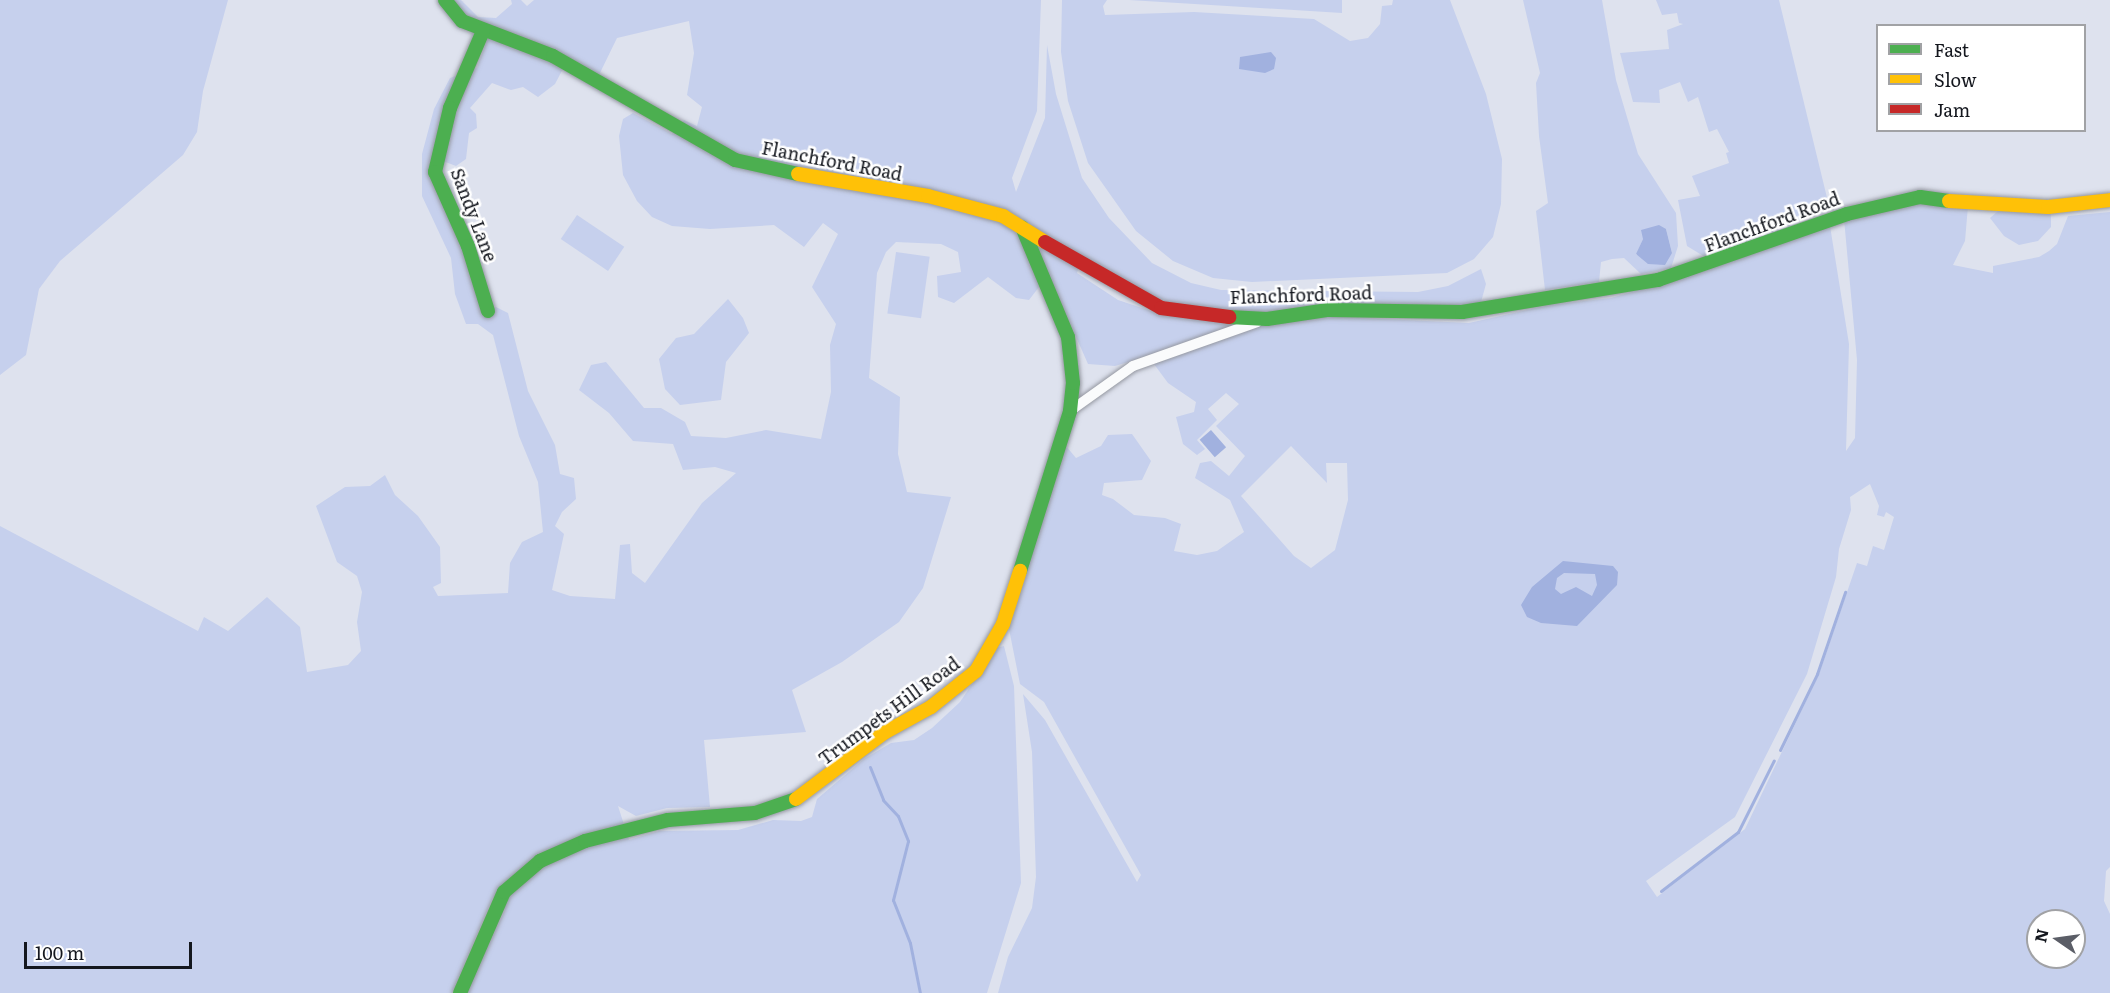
<!DOCTYPE html>
<html>
<head>
<meta charset="utf-8">
<style>
	body { margin:0 }
	#map { position:relative; width:2110px; height:993px; overflow:hidden; background:#dee2ee; font-family:Literata,serif }
	div>[style] { position:absolute }
	.green>* { inset:0; background:#c6d0ed; transform-origin:0 0 }
	.water>* { inset:0; background:#a1b1df; transform-origin:0 0 }
	.stream>* { height:3px; margin:-1.5px; padding:0 1.5px; transform-origin:1.5px; border-radius:1.5px; background:#a1b1df }
	.roads { filter:drop-shadow(0 0 2px #9598a1) drop-shadow(0 0 2px #9598a1) }
	.street>* { height:10px; margin:-5px; padding:0 5px; transform-origin:5px; border-radius:5px; background:#fafbfc }
	.fast>* { height:14px; margin:-7px; padding:0 7px; transform-origin:7px; border-radius:7px; background:#4caf50 }
	.slow>* { height:14px; margin:-7px; padding:0 7px; transform-origin:7px; border-radius:7px; background:#ffc107 }
	.jam>* { height:14px; margin:-7px; padding:0 7px; transform-origin:7px; border-radius:7px; background:#c62828 }
	span { translate:-50% -50%; white-space:nowrap; text-align:center; line-height:1.15; -webkit-text-stroke:5px #fff; paint-order:stroke }
	.street-label { font-size:18px; color:#14171e }
	.legend { position:absolute; left:1876px; top:24px; width:210px; height:108px; box-sizing:border-box; background:#fff; border:2px solid #a1a2a5; margin:0; padding:8px 10px; list-style:none; font-size:18px; color:#14171e }
	.legend li { display:flex; align-items:center; gap:12px; height:30px }
	.legend b { width:30px; border:2px solid #a1a2a5 }
	.north { position:absolute; left:2026px; top:909px; width:60px; height:60px; box-sizing:border-box; background:#fff; border:2px solid #a1a2a5; border-radius:50%; rotate:283deg; font-size:16px; font-weight:700; line-height:24px; text-align:center; color:#14171e }
	.north::after { content:''; display:block; margin:auto; width:21px; height:27px; background:#5b5e67; clip-path:polygon(50% 0,100% 100%,50% 72%,0 100%) }
	.scale { position:absolute; left:24px; top:942px; width:168px; height:27px; box-sizing:border-box; border:3px solid #14171e; border-top:0; padding-left:8px; font-size:18px; line-height:21px; white-space:nowrap; color:#14171e; -webkit-text-stroke:4px #fff; paint-order:stroke }
</style>
</head>
<body>
<div id="map">
	<div class="green">
		<i style="clip-path:polygon(0 0,228px 0,203px 91px,197px 132px,183px 155px,60px 261px,39px 289px,26px 355px,0 375px)"></i>
		<i style="clip-path:polygon(evenodd,448px 0,461px 0,478px 17px,496px 18px,512px 4px,511px 0,521px 0,527px 6px,534px 0,1041px 0,1037px 111px,1012px 178px,1016px 192px,1045px 118px,1047px 45px,1056px 94px,1082px 178px,1109px 218px,1152px 263px,1191px 283px,1221px 290px,1418px 292px,1448px 286px,1481px 269px,1486px 284px,1481px 302px,1465px 305px,1268px 312px,1185px 308px,1150px 296px,1082px 257px,1077px 273px,1118px 300px,1166px 316px,1318px 316px,1469px 323px,1549px 305px,1611px 298px,1699px 273px,1830px 226px,1849px 344px,1846px 451px,1855px 438px,1857px 360px,1844px 219px,1906px 203px,1968px 206px,1965px 241px,1953px 265px,1993px 273px,1993px 266px,2039px 257px,2049px 251px,2057px 244px,2068px 216px,2110px 212px,2110px 867px,2106px 871px,2104px 901px,2110px 914px,2110px 993px,998px 993px,1008px 957px,1032px 908px,1036px 877px,1032px 752px,1023px 694px,1045px 720px,1137px 882px,1141px 875px,1044px 702px,1020px 684px,1008px 624px,1066px 446px,1076px 458px,1101px 446px,1108px 435px,1132px 434px,1151px 461px,1142px 480px,1104px 483px,1102px 495px,1113px 499px,1134px 515px,1165px 518px,1181px 524px,1174px 551px,1197px 555px,1217px 551px,1244px 532px,1230px 500px,1195px 478px,1200px 463px,1211px 461px,1229px 476px,1245px 456px,1216px 426px,1239px 404px,1226px 393px,1208px 409px,1217px 420px,1197px 440px,1205px 449px,1197px 455px,1183px 444px,1176px 417px,1194px 412px,1196px 402px,1168px 383px,1148px 356px,1115px 366px,1088px 364px,1054px 287px,1039px 287px,1029px 300px,1016px 298px,988px 277px,954px 303px,938px 297px,937px 276px,961px 272px,958px 252px,941px 244px,896px 242px,886px 252px,877px 273px,869px 378px,900px 397px,898px 454px,907px 492px,951px 497px,923px 588px,899px 622px,842px 662px,792px 690px,806px 732px,704px 740px,710px 807px,667px 808px,636px 816px,618px 806px,629px 840px,659px 831px,738px 830px,773px 820px,801px 821px,812px 817px,817px 799px,864px 759px,891px 743px,914px 740px,932px 728px,960px 702px,996px 648px,1004px 646px,1014px 686px,1021px 883px,987px 993px,466px 993px,505px 910px,493px 897px,452px 993px,0 993px,0 526px,198px 631px,204px 617px,228px 631px,267px 597px,300px 627px,307px 672px,348px 665px,361px 651px,357px 622px,362px 592px,357px 576px,337px 562px,316px 506px,345px 487px,370px 486px,385px 475px,395px 495px,418px 516px,440px 547px,441px 583px,433px 587px,438px 596px,508px 593px,510px 563px,522px 542px,543px 532px,538px 482px,519px 436px,493px 335px,478px 324px,466px 324px,455px 294px,451px 258px,422px 196px,422px 154px,434px 109px,450px 78px,477px 68px,486px 43px,487px 26px,456px 9px,448px 0,689px 21px,694px 53px,687px 95px,702px 107px,697px 126px,684px 120px,672px 134px,633px 113px,623px 119px,619px 136px,623px 175px,637px 201px,652px 217px,672px 226px,710px 229px,774px 225px,804px 247px,823px 223px,838px 234px,812px 287px,836px 324px,830px 345px,831px 392px,821px 439px,766px 430px,726px 438px,691px 436px,685px 422px,661px 408px,644px 408px,606px 362px,591px 365px,579px 390px,609px 413px,633px 441px,673px 444px,683px 470px,715px 467px,736px 473px,702px 503px,645px 583px,632px 573px,630px 544px,620px 545px,615px 599px,570px 596px,552px 590px,564px 534px,555px 526px,562px 512px,576px 499px,574px 478px,560px 474px,555px 445px,528px 391px,508px 313px,496px 307px,485px 314px,435px 158px,456px 166px,466px 159px,469px 133px,477px 128px,476px 114px,470px 108px,492px 83px,511px 90px,523px 87px,538px 97px,555px 84px,566px 63px,598px 77px,617px 38px,689px 21px,448px 0,1291px 446px,1327px 483px,1326px 463px,1347px 463px,1348px 500px,1335px 550px,1311px 568px,1294px 556px,1241px 496px,1291px 446px,448px 0,1870px 484px,1879px 506px,1877px 515px,1884px 517px,1886px 512px,1894px 517px,1884px 550px,1873px 546px,1867px 566px,1857px 563px,1819px 674px,1745px 829px,1657px 897px,1646px 881px,1735px 817px,1807px 674px,1836px 577px,1839px 549px,1851px 510px,1850px 497px,1870px 484px,448px 0,2038px 921px,2074px 921px,2074px 957px,2038px 957px,2038px 921px)"></i>
		<i style="clip-path:polygon(1062px 0,1107px 0,1103px 6px,1105px 15px,1194px 12px,1314px 19px,1350px 41px,1368px 38px,1380px 24px,1382px 6px,1392px 5px,1393px 0,1450px 0,1486px 94px,1502px 159px,1501px 204px,1493px 237px,1474px 259px,1447px 273px,1252px 282px,1213px 278px,1173px 261px,1136px 231px,1088px 163px,1068px 101px,1061px 52px)"></i>
		<i style="clip-path:polygon(1129px 0,1342px 0,1342px 13px)"></i>
		<i style="clip-path:polygon(evenodd,1523px 0,1602px 0,1616px 80px,1638px 154px,1676px 213px,1678px 246px,1671px 268px,1641px 274px,1624px 258px,1612px 259px,1601px 262px,1599px 282px,1545px 290px,1536px 211px,1548px 203px,1539px 136px,1536px 83px,1540px 73px,1523px 0,1666px 229px,1672px 253px,1636px 255px,1643px 239px,1666px 229px)"></i>
		<i style="clip-path:polygon(1656px 0,1779px 0,1830px 210px,1806px 212px,1800px 222px,1790px 227px,1705px 257px,1687px 246px,1678px 200px,1700px 196px,1692px 176px,1729px 163px,1726px 153px,1729px 152px,1717px 129px,1709px 132px,1698px 97px,1688px 102px,1680px 82px,1659px 90px,1660px 103px,1633px 102px,1620px 53px,1669px 49px,1667px 30px,1683px 24px,1679px 23px,1677px 13px,1662px 15px)"></i>
		<i style="clip-path:polygon(1998px 211px,2051px 212px,2051px 227px,2038px 241px,2019px 245px,2004px 236px,1990px 218px)"></i>
		<i style="left:577px;top:215px;width:57px;height:29px;rotate:34deg"></i>
		<i style="left:896px;top:252px;width:34px;height:62px;rotate:8deg"></i>
		<i style="clip-path:polygon(728px 299px,743px 318px,749px 333px,726px 362px,721px 400px,680px 405px,665px 389px,659px 359px,676px 338px,694px 334px)"></i>
	</div>
	<div class="water">
		<i style="clip-path:polygon(1271px 52px,1276px 58px,1274px 69px,1265px 73px,1239px 69px,1240px 57px)"></i>
		<i style="clip-path:polygon(1659px 225px,1666px 229px,1672px 253px,1665px 265px,1648px 264px,1636px 254px,1643px 239px,1641px 230px)"></i>
		<i style="left:1211px;top:430px;width:23px;height:15px;rotate:49deg"></i>
		<i style="clip-path:polygon(evenodd,1563px 561px,1613px 566px,1618px 572px,1617px 585px,1577px 626px,1541px 623px,1527px 617px,1521px 605px,1532px 587px,1563px 561px,1564px 573px,1595px 574px,1597px 585px,1592px 596px,1576px 587px,1561px 594px,1555px 589px,1557px 578px,1564px 573px)"></i>
	</div>
	<div class="stream">
		<i style="left:1780px;top:750px;width:85px;rotate:-64deg"></i>
		<i style="left:1817px;top:674px;width:87px;rotate:-71.1deg"></i>
		<i style="left:870px;top:767px;width:35px;rotate:68deg"></i>
		<i style="left:883px;top:800px;width:22px;rotate:47deg"></i>
		<i style="left:898px;top:816px;width:27px;rotate:68deg"></i>
		<i style="left:908px;top:841px;width:61px;rotate:104.3deg"></i>
		<i style="left:893px;top:900px;width:46px;rotate:68.4deg"></i>
		<i style="left:910px;top:943px;width:51px;rotate:78.7deg"></i>
		<i style="left:1661px;top:891px;width:97px;rotate:-37.5deg"></i>
		<i style="left:1738px;top:832px;width:80px;rotate:-63.4deg"></i>
	</div>
	<div class="roads">
		<div class="street">
			<i style="left:1070px;top:411px;width:77px;rotate:-35.5deg"></i>
			<i style="left:1133px;top:366px;width:132px;rotate:-19.5deg"></i>
		</div>
		<div class="fast">
			<i style="left:445px;top:0;width:27px;rotate:51deg"></i>
			<i style="left:462px;top:21px;width:97px;rotate:21deg"></i>
			<i style="left:553px;top:56px;width:210px;rotate:29.7deg"></i>
			<i style="left:735px;top:160px;width:65px;rotate:12.5deg"></i>
			<i style="left:483px;top:31px;width:84px;rotate:113.2deg"></i>
			<i style="left:450px;top:108px;width:66px;rotate:103.2deg"></i>
			<i style="left:435px;top:172px;width:81px;rotate:66deg"></i>
			<i style="left:468px;top:246px;width:68px;rotate:72.9deg"></i>
			<i style="left:1229px;top:317px;width:38px;rotate:3deg"></i>
			<i style="left:1267px;top:319px;width:62px;rotate:-8.4deg"></i>
			<i style="left:1328px;top:310px;width:134px;rotate:0.9deg"></i>
			<i style="left:1462px;top:312px;width:199px;rotate:-9.3deg"></i>
			<i style="left:1658px;top:280px;width:200px;rotate:-19.2deg"></i>
			<i style="left:1847px;top:214px;width:75px;rotate:-13.1deg"></i>
			<i style="left:1920px;top:197px;width:29px;rotate:8deg"></i>
			<i style="left:1020px;top:571px;width:168px;rotate:-72.6deg"></i>
			<i style="left:1070px;top:411px;width:28px;rotate:-84deg"></i>
			<i style="left:1073px;top:383px;width:46px;rotate:-96.2deg"></i>
			<i style="left:1068px;top:337px;width:119px;rotate:-112.7deg"></i>
			<i style="left:460px;top:993px;width:110px;rotate:-66.5deg"></i>
			<i style="left:504px;top:892px;width:48px;rotate:-40.7deg"></i>
			<i style="left:540px;top:861px;width:49px;rotate:-24deg"></i>
			<i style="left:585px;top:841px;width:86px;rotate:-14.2deg"></i>
			<i style="left:668px;top:820px;width:87px;rotate:-4.6deg"></i>
			<i style="left:755px;top:813px;width:43px;rotate:-18.9deg"></i>
		</div>
		<div class="slow">
			<i style="left:798px;top:174px;width:132px;rotate:9.6deg"></i>
			<i style="left:928px;top:196px;width:78px;rotate:14.9deg"></i>
			<i style="left:1003px;top:216px;width:49px;rotate:31.8deg"></i>
			<i style="left:1949px;top:201px;width:99px;rotate:3.5deg"></i>
			<i style="left:2048px;top:207px;width:62px;rotate:-6.4deg"></i>
			<i style="left:796px;top:799px;width:110px;rotate:-36.9deg"></i>
			<i style="left:884px;top:733px;width:54px;rotate:-29deg"></i>
			<i style="left:931px;top:707px;width:58px;rotate:-38.7deg"></i>
			<i style="left:976px;top:671px;width:54px;rotate:-60.1deg"></i>
			<i style="left:1003px;top:624px;width:56px;rotate:-72.2deg"></i>
		</div>
		<div class="jam">
			<i style="left:1045px;top:242px;width:133px;rotate:29.6deg"></i>
			<i style="left:1161px;top:308px;width:69px;rotate:7.5deg"></i>
		</div>
	</div>
	<div class="street-label">
		<span style="left:832px;top:161px;rotate:11deg">Flanchford Road</span>
		<span style="left:474px;top:215px;rotate:69deg">Sandy Lane</span>
		<span style="left:1772px;top:222px;rotate:-20deg">Flanchford Road</span>
		<span style="left:1301px;top:295px;rotate:-2deg">Flanchford Road</span>
		<span style="left:889px;top:711px;rotate:-36deg">Trumpets Hill Road</span>
	</div>
	<ul class="legend">
	<li><b style="height:8px;background:#4caf50"></b>Fast</li>
	<li><b style="height:8px;background:#ffc107"></b>Slow</li>
	<li><b style="height:8px;background:#c62828"></b>Jam</li>
	</ul>
	<div class="north">N</div>
	<div class="scale">100 m</div>
</div>
</body>
</html>
